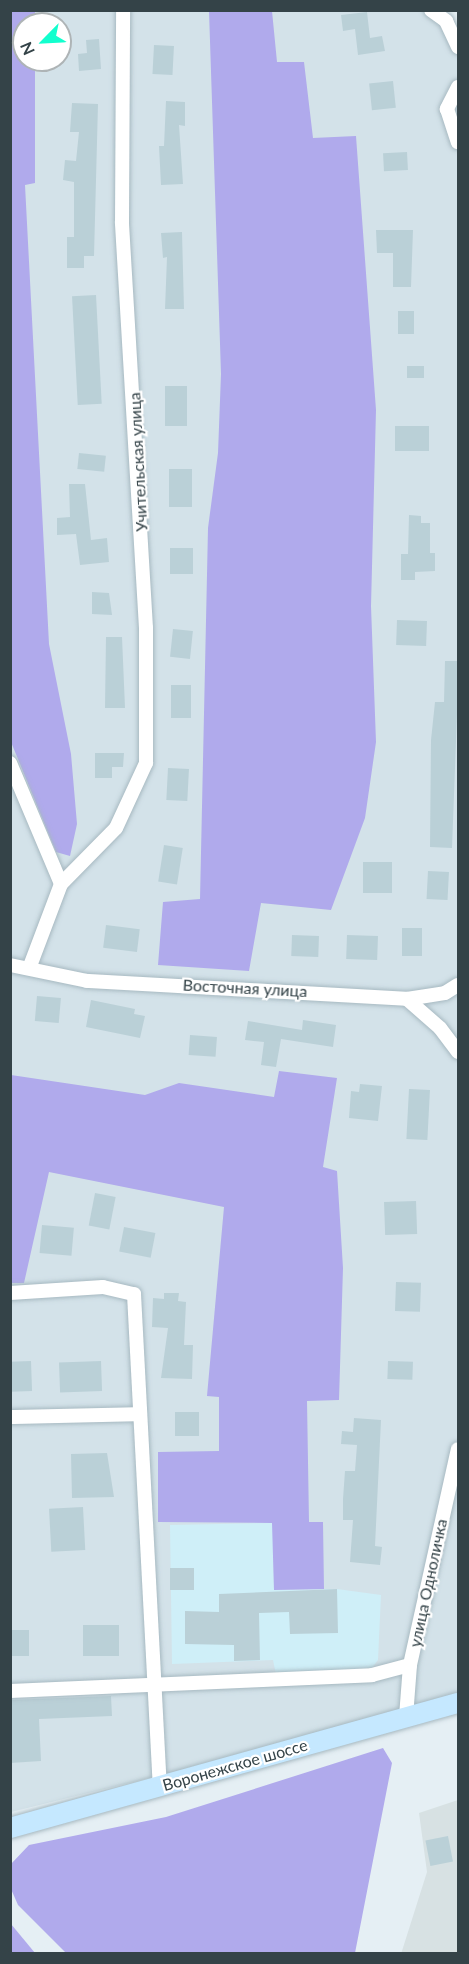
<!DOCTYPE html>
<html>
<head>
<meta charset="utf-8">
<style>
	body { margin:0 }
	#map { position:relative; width:469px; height:1964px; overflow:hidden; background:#e5eff4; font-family:Lato,sans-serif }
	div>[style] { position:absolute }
	.residential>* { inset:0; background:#d3e2e9 }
	.commercial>* { inset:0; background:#cfeff8 }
	.industrial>* { inset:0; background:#d7e1e3 }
	.green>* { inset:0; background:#b0aaec }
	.building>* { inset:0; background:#bad0d7; transform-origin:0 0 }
	.roads { filter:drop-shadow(0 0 2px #a7b9c1) drop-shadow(0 0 2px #a7b9c1) }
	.minor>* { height:14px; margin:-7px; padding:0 7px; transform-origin:7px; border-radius:7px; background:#fff }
	.secondary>* { height:20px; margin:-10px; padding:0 10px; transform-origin:10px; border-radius:10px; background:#c5e8ff }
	span { translate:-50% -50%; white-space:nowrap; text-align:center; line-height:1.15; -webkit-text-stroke:4.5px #fff; paint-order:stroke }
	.street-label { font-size:16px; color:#344348 }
	.frame { position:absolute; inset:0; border:12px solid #344348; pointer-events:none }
	.north { position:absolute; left:12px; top:12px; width:60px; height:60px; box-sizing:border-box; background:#fff; border:2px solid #aeb4b6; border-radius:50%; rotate:246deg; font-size:16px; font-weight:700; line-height:24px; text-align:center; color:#344348 }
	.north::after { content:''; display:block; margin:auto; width:21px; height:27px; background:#12ffce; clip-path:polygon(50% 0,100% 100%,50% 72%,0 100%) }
</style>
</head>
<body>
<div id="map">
	<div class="residential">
		<i style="clip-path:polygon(evenodd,441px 10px,458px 28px,458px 1702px,11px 1812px,10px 11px,441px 10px,24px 24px,60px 24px,60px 60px,24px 60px,24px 24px)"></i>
	</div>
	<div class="commercial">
		<i style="clip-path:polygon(273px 1523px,274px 1590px,337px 1589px,381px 1595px,378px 1660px,372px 1668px,276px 1675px,273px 1660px,172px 1664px,170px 1525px)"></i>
	</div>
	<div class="industrial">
		<i style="clip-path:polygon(458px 1800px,458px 1953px,401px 1954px,427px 1872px,419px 1813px)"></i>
	</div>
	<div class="green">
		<i style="clip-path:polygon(10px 11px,35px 11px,35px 24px,24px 24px,24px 60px,35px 60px,35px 183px,25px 185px,49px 644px,71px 754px,77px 824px,70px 856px,56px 852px,11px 742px)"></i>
		<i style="clip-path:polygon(209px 11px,272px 11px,277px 62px,304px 62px,313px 138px,356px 136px,376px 410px,371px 606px,376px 742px,365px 818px,331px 910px,261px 903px,249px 971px,158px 965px,163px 902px,200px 899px,208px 528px,218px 453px,221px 374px)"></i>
		<i style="clip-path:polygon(279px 1071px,337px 1078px,323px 1167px,337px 1171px,343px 1268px,339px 1400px,307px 1401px,309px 1522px,323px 1522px,324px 1589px,274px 1590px,272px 1523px,158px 1522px,158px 1452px,219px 1451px,219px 1397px,207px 1396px,224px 1207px,49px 1172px,24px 1283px,11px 1283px,11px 1075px,145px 1095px,179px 1083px,274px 1097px)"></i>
		<i style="clip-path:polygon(383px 1748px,392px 1763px,355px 1953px,66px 1953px,18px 1905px,11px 1889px,11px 1864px,29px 1845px,166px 1817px)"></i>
		<i style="clip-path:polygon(10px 1924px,11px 1924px,35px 1953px,11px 1953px)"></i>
	</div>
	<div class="building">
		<i style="clip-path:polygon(367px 12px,370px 38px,382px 36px,385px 51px,358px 55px,355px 29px,343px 31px,341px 15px)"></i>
		<i style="clip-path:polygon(99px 39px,101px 69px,79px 71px,78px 54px,87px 53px,86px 40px)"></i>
		<i style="left:154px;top:45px;width:20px;height:29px;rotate:3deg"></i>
		<i style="left:393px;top:81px;width:27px;height:24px;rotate:84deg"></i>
		<i style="clip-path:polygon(166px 101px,185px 102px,185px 126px,179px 125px,183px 184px,161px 185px,159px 146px,164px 146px)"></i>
		<i style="clip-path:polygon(72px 103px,98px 104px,94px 256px,84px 256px,84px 268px,67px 268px,67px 237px,74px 237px,74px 182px,63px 180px,65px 160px,76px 161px,79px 132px,70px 132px)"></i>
		<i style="left:407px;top:152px;width:18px;height:24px;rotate:87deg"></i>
		<i style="clip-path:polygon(376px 230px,413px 230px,411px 287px,393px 287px,393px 253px,377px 253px)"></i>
		<i style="clip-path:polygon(182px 232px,184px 309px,165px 309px,167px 257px,163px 258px,161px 233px)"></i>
		<i style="left:96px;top:295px;width:109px;height:24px;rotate:87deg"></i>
		<i style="left:398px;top:311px;width:16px;height:23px"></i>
		<i style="left:407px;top:366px;width:17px;height:12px"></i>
		<i style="left:187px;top:386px;width:40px;height:22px;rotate:90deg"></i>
		<i style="left:395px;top:426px;width:34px;height:25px"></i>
		<i style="left:79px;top:453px;width:27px;height:16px;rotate:6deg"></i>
		<i style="left:169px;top:469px;width:23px;height:38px"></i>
		<i style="clip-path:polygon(69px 484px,85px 484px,91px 540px,107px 538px,109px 562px,80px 565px,76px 534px,57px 535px,57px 518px,70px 517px)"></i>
		<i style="clip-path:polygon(409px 515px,421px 516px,421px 523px,430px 523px,430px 553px,435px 553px,435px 571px,415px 572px,415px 580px,401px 580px,401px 554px,408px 554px)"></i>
		<i style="left:170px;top:548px;width:23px;height:26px"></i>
		<i style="clip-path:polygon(92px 592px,109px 593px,112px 615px,92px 614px)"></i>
		<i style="left:397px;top:620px;width:30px;height:25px;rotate:2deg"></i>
		<i style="left:173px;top:629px;width:20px;height:28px;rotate:6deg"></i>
		<i style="clip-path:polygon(106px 637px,122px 637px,125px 708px,105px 708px)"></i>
		<i style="clip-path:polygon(445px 661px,459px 661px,452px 848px,430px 847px,431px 740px,435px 702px,444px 702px)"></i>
		<i style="left:171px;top:685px;width:20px;height:33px"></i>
		<i style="clip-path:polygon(95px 753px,124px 753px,123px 767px,112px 767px,112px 778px,95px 778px)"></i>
		<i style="left:168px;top:768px;width:21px;height:32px;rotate:3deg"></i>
		<i style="left:164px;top:845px;width:19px;height:37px;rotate:9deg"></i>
		<i style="left:363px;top:862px;width:29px;height:31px"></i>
		<i style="left:428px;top:871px;width:21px;height:28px;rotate:3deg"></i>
		<i style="left:106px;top:925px;width:34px;height:23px;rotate:7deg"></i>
		<i style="left:402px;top:928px;width:20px;height:28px"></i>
		<i style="left:292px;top:935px;width:27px;height:21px;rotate:2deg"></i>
		<i style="left:347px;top:935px;width:31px;height:24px;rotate:2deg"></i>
		<i style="left:37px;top:996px;width:24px;height:25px;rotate:5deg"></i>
		<i style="clip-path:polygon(91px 1000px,135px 1009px,134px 1014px,145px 1016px,140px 1038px,86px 1027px)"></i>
		<i style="clip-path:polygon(303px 1020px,336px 1025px,333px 1047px,281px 1039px,276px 1067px,261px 1065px,264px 1042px,245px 1040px,248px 1021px,302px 1030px)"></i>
		<i style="left:190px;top:1035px;width:27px;height:20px;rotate:4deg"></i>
		<i style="clip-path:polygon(360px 1084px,382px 1086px,378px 1121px,349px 1118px,351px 1091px,359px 1092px)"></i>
		<i style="left:409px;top:1089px;width:21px;height:50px;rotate:3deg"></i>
		<i style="left:95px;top:1193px;width:21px;height:33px;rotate:11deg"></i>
		<i style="left:416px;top:1201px;width:33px;height:32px;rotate:88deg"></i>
		<i style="left:42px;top:1225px;width:32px;height:28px;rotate:5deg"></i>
		<i style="left:124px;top:1227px;width:32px;height:25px;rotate:11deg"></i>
		<i style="left:396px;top:1282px;width:25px;height:29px;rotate:2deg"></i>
		<i style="clip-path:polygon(164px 1293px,179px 1293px,178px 1301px,186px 1302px,184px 1345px,193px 1345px,192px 1379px,161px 1378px,168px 1328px,152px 1327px,153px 1298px,164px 1299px)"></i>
		<i style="left:31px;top:1361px;width:30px;height:21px;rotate:88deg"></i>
		<i style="left:101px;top:1361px;width:30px;height:42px;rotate:88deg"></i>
		<i style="left:388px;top:1361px;width:25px;height:18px;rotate:2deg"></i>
		<i style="left:175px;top:1412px;width:24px;height:24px"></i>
		<i style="clip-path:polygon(354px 1418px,381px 1420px,375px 1546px,382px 1547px,380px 1565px,350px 1562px,353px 1520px,343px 1520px,343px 1499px,345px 1471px,355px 1471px,357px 1445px,341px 1444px,342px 1431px,353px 1432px)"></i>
		<i style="clip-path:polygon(107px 1453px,114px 1497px,72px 1498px,71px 1454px)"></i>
		<i style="left:83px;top:1507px;width:43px;height:34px;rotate:87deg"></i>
		<i style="left:170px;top:1568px;width:24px;height:22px"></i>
		<i style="clip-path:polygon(337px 1589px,338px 1633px,290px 1634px,289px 1612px,259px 1613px,260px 1660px,234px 1661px,234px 1645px,185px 1644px,185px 1611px,219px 1612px,219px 1594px)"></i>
		<i style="left:83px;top:1625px;width:36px;height:31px"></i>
		<i style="left:10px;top:1630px;width:19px;height:26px"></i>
		<i style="clip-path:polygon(111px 1696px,112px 1716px,39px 1719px,41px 1761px,10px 1763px,10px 1700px)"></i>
		<i style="left:448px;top:1836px;width:26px;height:23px;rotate:79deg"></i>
	</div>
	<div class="roads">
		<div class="minor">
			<i style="left:431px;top:10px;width:19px;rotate:36deg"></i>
			<i style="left:446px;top:21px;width:29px;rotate:65deg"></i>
			<i style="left:458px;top:87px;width:25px;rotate:117deg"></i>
			<i style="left:447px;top:109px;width:35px;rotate:72deg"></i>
			<i style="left:10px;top:763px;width:131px;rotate:67.1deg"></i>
			<i style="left:10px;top:965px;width:79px;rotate:11.7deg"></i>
			<i style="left:87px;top:981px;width:321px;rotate:3.2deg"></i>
			<i style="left:407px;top:999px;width:44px;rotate:41.3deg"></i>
			<i style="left:440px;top:1028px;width:30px;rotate:53deg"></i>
			<i style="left:30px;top:966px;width:88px;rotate:-69.3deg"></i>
			<i style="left:61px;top:884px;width:78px;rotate:-45.5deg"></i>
			<i style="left:116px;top:828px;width:72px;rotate:-65.2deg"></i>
			<i style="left:146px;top:763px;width:135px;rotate:-90deg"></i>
			<i style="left:146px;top:628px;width:407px;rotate:-93.4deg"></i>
			<i style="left:122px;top:222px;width:212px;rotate:-89.7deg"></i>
			<i style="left:407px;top:999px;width:38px;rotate:-9deg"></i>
			<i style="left:445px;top:993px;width:15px;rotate:-32deg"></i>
			<i style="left:10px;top:1293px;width:93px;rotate:-3.7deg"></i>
			<i style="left:103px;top:1287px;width:32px;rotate:13deg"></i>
			<i style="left:134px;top:1294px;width:493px;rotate:87deg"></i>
			<i style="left:10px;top:1417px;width:129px;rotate:-1.3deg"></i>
			<i style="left:10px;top:1691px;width:362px;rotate:-2.5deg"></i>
			<i style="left:372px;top:1675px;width:39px;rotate:-15deg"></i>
			<i style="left:406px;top:1717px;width:52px;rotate:-85.6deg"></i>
			<i style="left:410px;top:1665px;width:221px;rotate:-77.5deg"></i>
		</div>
		<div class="secondary">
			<i style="left:10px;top:1828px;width:465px;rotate:-15.6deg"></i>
		</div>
	</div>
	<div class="street-label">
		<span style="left:138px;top:462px;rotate:-93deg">Учительская улица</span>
		<span style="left:245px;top:988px;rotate:3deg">Восточная улица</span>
		<span style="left:428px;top:1583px;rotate:-78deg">улица Одноличка</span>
		<span style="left:235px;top:1765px;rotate:-16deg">Воронежское шоссе</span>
	</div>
	<div class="frame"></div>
	<div class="north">N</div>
</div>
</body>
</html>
